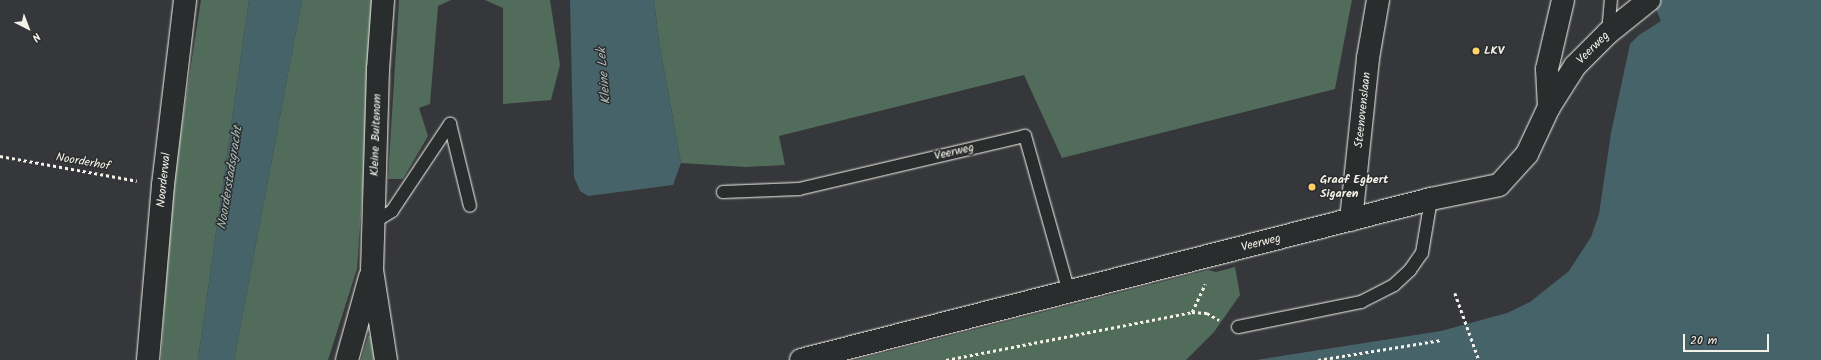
<!DOCTYPE html>
<html>
<head>
<meta charset="utf-8">
<style>
	body { margin:0 }
	#map { position:relative; width:1821px; height:360px; overflow:hidden; background:#36373b; font-family:Kalam,sans-serif }
	div>[style] { position:absolute }
	.green>* { inset:0; background:#526c5b }
	.water>* { inset:0; background:#46636a }
	.path>* { height:2.5px; margin-top:-1.25px; transform-origin:0; background:repeating-linear-gradient(90deg,#f4f1e8 0 3px,transparent 0 6px) }
	.roads { filter:drop-shadow(0 0 1px #f4f1e8) drop-shadow(0 0 1px #f4f1e8) }
	.service>* { height:12px; margin:-6px; padding:0 6px; transform-origin:6px; border-radius:6px; background:#2a2d2e }
	.minor>* { height:22px; margin:-11px; padding:0 11px; transform-origin:11px; border-radius:11px; background:#2a2d2e }
	.tertiary>* { height:22px; margin:-11px; padding:0 11px; transform-origin:11px; border-radius:11px; background:#2a2d2e }
	.dots>* { width:11px; height:11px; translate:-50% -50%; box-sizing:border-box; border:2px solid #2a2d2e; border-radius:50% }
	span { translate:-50% -50%; white-space:nowrap; text-align:center; line-height:1.15; -webkit-text-stroke:3px #2a2d2e; paint-order:stroke }
	.street-label { font-size:12px; color:#f4f1e8 }
	.poi-label { font-size:12px; color:#f4f1e8; font-weight:700 }
	.left { translate:0 -50%; text-align:left }
	.water-label { font-size:13px; color:#aeb8b6; font-style:italic }
	.north { position:absolute; left:8px; top:8px; width:40px; height:40px; -webkit-text-stroke:3px #2a2d2e; paint-order:stroke; rotate:138deg; font-size:11px; font-weight:700; line-height:16px; text-align:center; color:#f4f1e8 }
	.north::after { content:''; display:block; margin:auto; width:14px; height:18px; background:#f4f1e8; clip-path:polygon(50% 0,100% 100%,50% 72%,0 100%) }
	.scale { position:absolute; left:1683px; top:334px; width:86px; height:18px; box-sizing:border-box; border:2px solid #f4f1e8; border-top:0; padding-left:5px; font-size:12px; line-height:14px; white-space:nowrap; color:#f4f1e8; -webkit-text-stroke:3px #2a2d2e; paint-order:stroke }
</style>
</head>
<body>
<div id="map">
	<div class="green">
		<i style="clip-path:polygon(201px 0,249px 0,198px 360px,161px 360px,171px 195px)"></i>
		<i style="clip-path:polygon(302px 0,376px 0,357px 269px,328px 360px,234px 360px)"></i>
		<i style="clip-path:polygon(399px 0,451px 0,438px 6px,430px 104px,419px 108px,428px 136px,403px 179px,388px 179px)"></i>
		<i style="clip-path:polygon(485px 0,550px 0,560px 65px,551px 100px,503px 104px,503px 8px)"></i>
		<i style="clip-path:polygon(654px 0,1352px 0,1335px 89px,1062px 158px,1024px 75px,779px 136px,785px 165px,746px 167px,681px 163px,659px 42px)"></i>
		<i style="clip-path:polygon(1235px 267px,1240px 295px,1214px 332px,1186px 360px,855px 360px,1208px 270px,1216px 272px)"></i>
		<i style="clip-path:polygon(371px 335px,379px 360px,361px 360px,368px 336px)"></i>
	</div>
	<div class="water">
		<i style="clip-path:polygon(249px 0,302px 0,234px 360px,198px 360px)"></i>
		<i style="clip-path:polygon(570px 0,654px 0,659px 42px,681px 163px,673px 185px,588px 196px,580px 191px,574px 177px)"></i>
		<i style="clip-path:polygon(1652px 0,1821px 0,1821px 360px,1256px 360px,1441px 331px,1507px 313px,1530px 302px,1569px 271px,1591px 237px,1599px 214px,1611px 133px,1630px 44px,1639px 35px,1661px 21px)"></i>
	</div>
	<div class="path">
		<i style="left:0;top:156px;width:139px;rotate:10.3deg"></i>
		<i style="left:1455px;top:293px;width:71px;rotate:70.3deg"></i>
		<i style="left:1192px;top:312px;width:15px;rotate:4deg"></i>
		<i style="left:1207px;top:313px;width:14px;rotate:30deg"></i>
		<i style="left:946px;top:360px;width:251px;rotate:-11deg"></i>
		<i style="left:1192px;top:312px;width:31px;rotate:-65deg"></i>
		<i style="left:1318px;top:360px;width:125px;rotate:-9.2deg"></i>
	</div>
	<div class="roads">
		<div class="service">
			<i style="left:1608px;top:33px;width:33px;rotate:-85deg"></i>
			<i style="left:723px;top:192px;width:76px;rotate:-2.3deg"></i>
			<i style="left:799px;top:189px;width:232px;rotate:-13.2deg"></i>
			<i style="left:1025px;top:136px;width:163px;rotate:74.3deg"></i>
			<i style="left:374px;top:222px;width:21px;rotate:-31deg"></i>
			<i style="left:392px;top:211px;width:105px;rotate:-56.3deg"></i>
			<i style="left:450px;top:124px;width:84px;rotate:76.3deg"></i>
			<i style="left:1238px;top:327px;width:126px;rotate:-11.5deg"></i>
			<i style="left:1361px;top:302px;width:37px;rotate:-27deg"></i>
			<i style="left:1394px;top:285px;width:22px;rotate:-43deg"></i>
			<i style="left:1410px;top:270px;width:21px;rotate:-55deg"></i>
			<i style="left:1422px;top:253px;width:55px;rotate:-80.5deg"></i>
		</div>
		<div class="minor">
			<i style="left:1549px;top:107px;width:38px;rotate:-93deg"></i>
			<i style="left:1547px;top:69px;width:71px;rotate:-76.9deg"></i>
			<i style="left:1351px;top:220px;width:163px;rotate:-84deg"></i>
			<i style="left:1368px;top:58px;width:59px;rotate:-80.2deg"></i>
			<i style="left:148px;top:360px;width:176px;rotate:-85.1deg"></i>
			<i style="left:163px;top:185px;width:186px;rotate:-83.2deg"></i>
		</div>
		<div class="tertiary">
			<i style="left:383px;top:0;width:69px;rotate:94.1deg"></i>
			<i style="left:378px;top:69px;width:201px;rotate:91.7deg"></i>
			<i style="left:372px;top:270px;width:91px;rotate:81.2deg"></i>
			<i style="left:347px;top:360px;width:86px;rotate:-74.5deg"></i>
			<i style="left:801px;top:360px;width:650px;rotate:-14.34deg"></i>
			<i style="left:1431px;top:199px;width:69px;rotate:-11.6deg"></i>
			<i style="left:1499px;top:185px;width:42px;rotate:-47.9deg"></i>
			<i style="left:1527px;top:154px;width:52px;rotate:-64.9deg"></i>
			<i style="left:1549px;top:107px;width:49px;rotate:-57.6deg"></i>
			<i style="left:1575px;top:66px;width:47px;rotate:-45deg"></i>
			<i style="left:1608px;top:33px;width:53px;rotate:-38.8deg"></i>
		</div>
	</div>
	<div class="dots">
		<i style="left:1476px;top:51px;background:#ffd166"></i>
		<i style="left:1312px;top:187px;background:#ffd166"></i>
	</div>
	<div class="street-label">
		<span style="left:1593px;top:48px;rotate:-45deg">Veerweg</span>
		<span style="left:1363px;top:110px;rotate:-84deg">Steenovenslaan</span>
		<span style="left:376px;top:135px;rotate:-88deg">Kleine Buitenom</span>
		<span style="left:954px;top:152px;rotate:-13deg">Veerweg</span>
		<span style="left:83px;top:162px;rotate:10deg">Noorderhof</span>
		<span style="left:164px;top:180px;rotate:-84deg">Noorderwal</span>
		<span style="left:1261px;top:243px;rotate:-14deg">Veerweg</span>
	</div>
	<div class="poi-label">
		<span class="left" style="left:1484px;top:51px">LKV</span>
		<span class="left" style="left:1320px;top:187px">Graaf Egbert<br>Sigaren</span>
	</div>
	<div class="water-label">
		<span style="left:605px;top:76px;rotate:-95deg">Kleine Lek</span>
		<span style="left:231px;top:178px;rotate:-81deg">Noorderstadsgracht</span>
	</div>
	<div class="north">N</div>
	<div class="scale">20 m</div>
</div>
</body>
</html>
